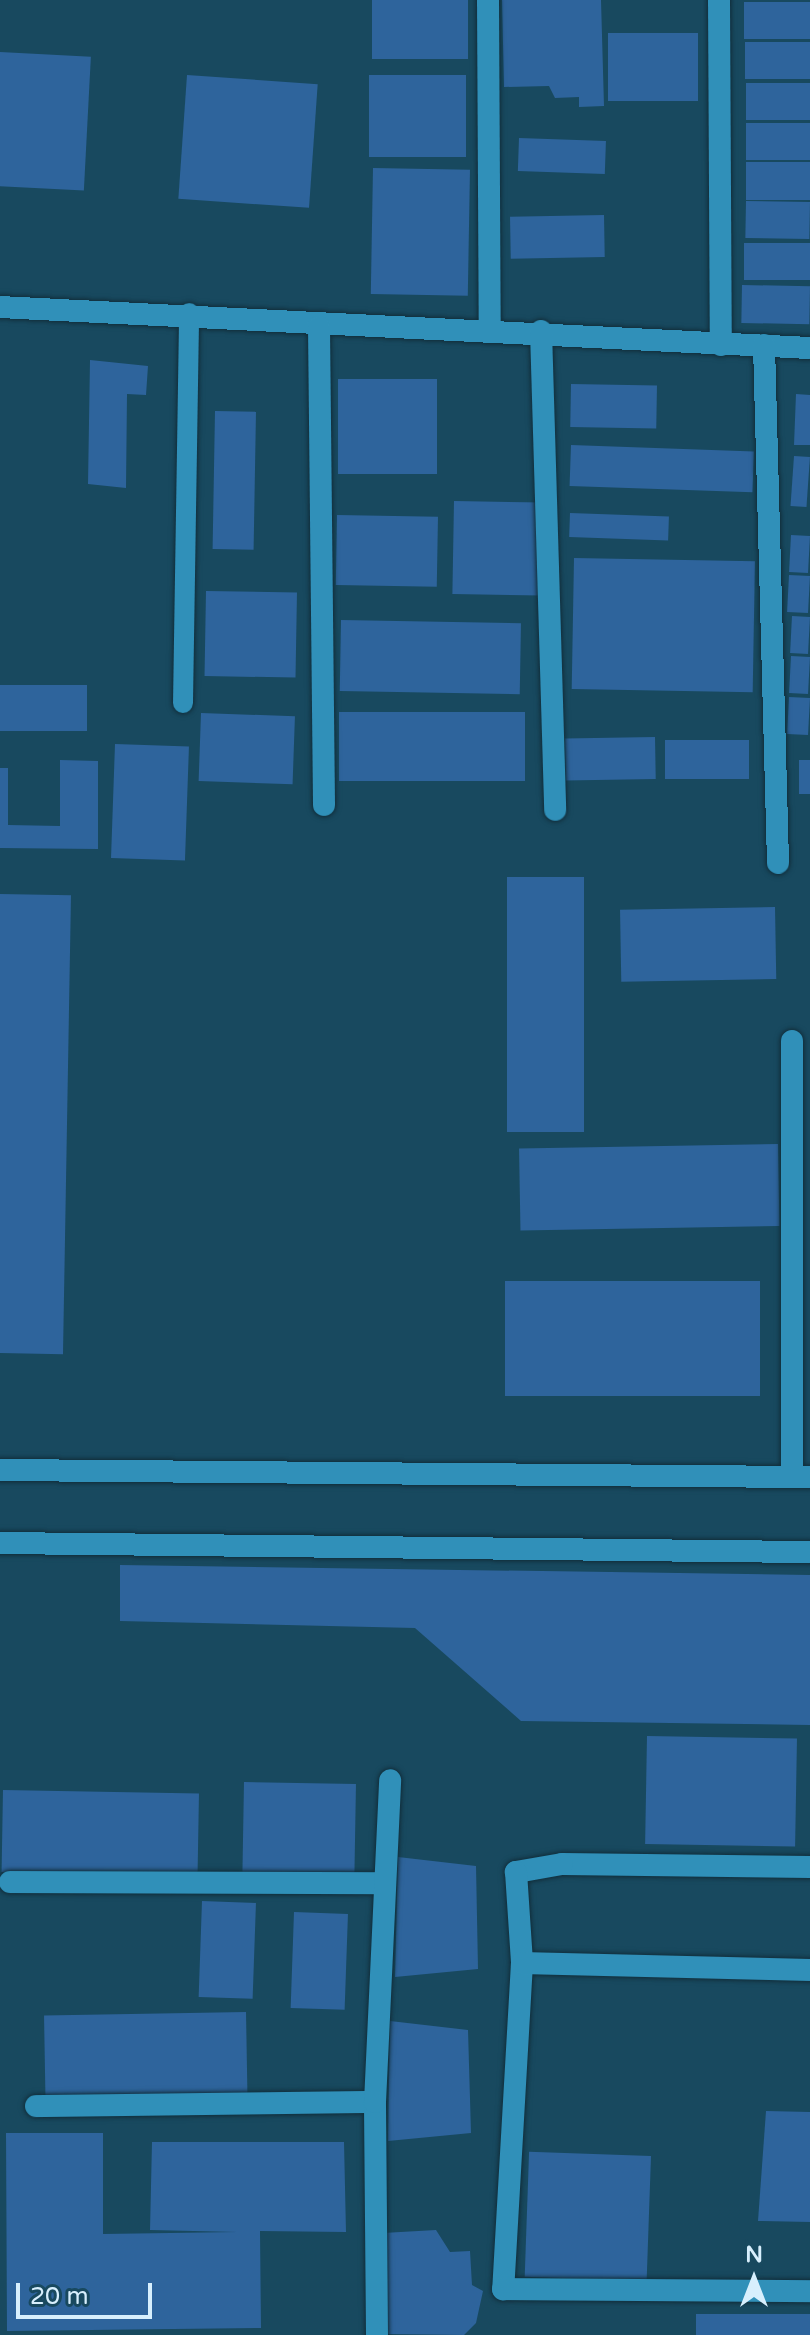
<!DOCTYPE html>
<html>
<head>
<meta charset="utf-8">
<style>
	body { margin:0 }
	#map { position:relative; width:810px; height:2335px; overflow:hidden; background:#18495f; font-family:"Varela Round",sans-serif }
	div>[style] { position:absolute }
	.building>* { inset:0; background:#2e649c; transform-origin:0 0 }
	.roads { filter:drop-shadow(0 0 2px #112e3b) drop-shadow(0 0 2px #112e3b) }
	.service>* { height:20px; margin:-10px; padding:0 10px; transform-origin:10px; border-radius:10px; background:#3090b9 }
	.minor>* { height:22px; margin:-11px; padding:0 11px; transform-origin:11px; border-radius:11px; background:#3090b9 }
	.tertiary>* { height:22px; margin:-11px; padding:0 11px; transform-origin:11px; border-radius:11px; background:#3090b9 }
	span { translate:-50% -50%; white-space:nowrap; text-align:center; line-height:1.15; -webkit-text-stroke:8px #18495f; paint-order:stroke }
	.north { position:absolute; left:714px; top:2239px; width:80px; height:80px; -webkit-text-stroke:6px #18495f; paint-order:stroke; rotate:0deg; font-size:22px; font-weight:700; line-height:32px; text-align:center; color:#d7effd }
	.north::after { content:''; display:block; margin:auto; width:28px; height:36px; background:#d7effd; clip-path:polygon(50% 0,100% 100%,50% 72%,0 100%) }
	.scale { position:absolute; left:16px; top:2283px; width:136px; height:36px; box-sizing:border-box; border:4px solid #d7effd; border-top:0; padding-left:10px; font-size:24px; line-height:28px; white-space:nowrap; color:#d7effd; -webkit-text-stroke:6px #18495f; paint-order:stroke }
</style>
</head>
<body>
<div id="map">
	<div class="building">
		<i style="left:372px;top:0;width:96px;height:59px"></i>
		<i style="clip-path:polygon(502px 0,601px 0,604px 106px,579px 107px,579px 97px,555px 98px,549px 86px,504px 87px)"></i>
		<i style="left:744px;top:2px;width:66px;height:37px"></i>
		<i style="left:608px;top:33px;width:90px;height:68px"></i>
		<i style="left:745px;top:42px;width:65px;height:37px"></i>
		<i style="left:0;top:52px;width:91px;height:134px;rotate:3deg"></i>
		<i style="left:187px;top:75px;width:131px;height:124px;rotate:4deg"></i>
		<i style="left:369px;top:75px;width:97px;height:82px"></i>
		<i style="left:746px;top:83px;width:64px;height:37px"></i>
		<i style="left:746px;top:123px;width:64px;height:37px"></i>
		<i style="left:519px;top:138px;width:87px;height:33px;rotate:2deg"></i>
		<i style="left:746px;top:162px;width:64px;height:38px"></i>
		<i style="left:373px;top:168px;width:97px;height:126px;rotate:1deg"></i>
		<i style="left:746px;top:201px;width:64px;height:37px;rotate:1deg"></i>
		<i style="left:604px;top:215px;width:42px;height:94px;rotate:89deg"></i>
		<i style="left:744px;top:243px;width:66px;height:37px"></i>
		<i style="left:742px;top:285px;width:68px;height:38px;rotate:1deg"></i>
		<i style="clip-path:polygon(90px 360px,148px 366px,146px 395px,127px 394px,126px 488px,88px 484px)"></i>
		<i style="left:338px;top:379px;width:99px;height:95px"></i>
		<i style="left:571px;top:384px;width:86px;height:43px;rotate:1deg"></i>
		<i style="clip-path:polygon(796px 394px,810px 395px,810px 445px,794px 445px)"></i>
		<i style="left:215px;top:411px;width:41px;height:138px;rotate:1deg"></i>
		<i style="left:571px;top:445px;width:183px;height:41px;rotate:2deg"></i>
		<i style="left:794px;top:456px;width:16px;height:50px;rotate:4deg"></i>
		<i style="left:454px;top:501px;width:89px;height:93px;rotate:1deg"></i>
		<i style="left:570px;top:513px;width:99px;height:24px;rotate:2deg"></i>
		<i style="left:337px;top:515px;width:101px;height:70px;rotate:1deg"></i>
		<i style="left:791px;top:535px;width:19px;height:37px;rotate:3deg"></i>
		<i style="left:574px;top:558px;width:181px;height:131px;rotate:1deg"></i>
		<i style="left:789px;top:575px;width:21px;height:37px;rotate:3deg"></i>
		<i style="left:206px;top:591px;width:91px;height:85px;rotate:1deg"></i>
		<i style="left:792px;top:616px;width:18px;height:37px;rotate:3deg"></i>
		<i style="left:341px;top:620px;width:180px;height:71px;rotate:1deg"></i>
		<i style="left:791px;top:656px;width:19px;height:37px;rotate:3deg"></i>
		<i style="left:0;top:685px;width:87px;height:46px"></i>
		<i style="left:789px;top:697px;width:21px;height:37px;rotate:3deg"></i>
		<i style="left:339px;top:712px;width:186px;height:69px"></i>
		<i style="left:201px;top:713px;width:94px;height:68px;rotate:2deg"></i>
		<i style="left:655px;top:737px;width:42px;height:90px;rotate:89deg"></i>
		<i style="left:665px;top:740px;width:84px;height:39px"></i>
		<i style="left:115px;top:744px;width:74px;height:114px;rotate:2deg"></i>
		<i style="clip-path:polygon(60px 760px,98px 761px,98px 849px,0 848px,0 768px,8px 768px,8px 825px,60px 826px)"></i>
		<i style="left:799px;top:760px;width:11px;height:34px"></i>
		<i style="left:584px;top:877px;width:255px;height:77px;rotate:90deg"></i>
		<i style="left:0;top:894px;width:71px;height:459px;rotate:1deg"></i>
		<i style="left:775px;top:907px;width:72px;height:155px;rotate:89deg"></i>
		<i style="left:778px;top:1144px;width:82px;height:259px;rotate:89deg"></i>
		<i style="left:505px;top:1281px;width:255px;height:115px"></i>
		<i style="clip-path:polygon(120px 1565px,810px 1575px,810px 1725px,521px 1721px,415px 1628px,120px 1621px)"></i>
		<i style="left:647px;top:1736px;width:150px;height:108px;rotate:1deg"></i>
		<i style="left:244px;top:1782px;width:112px;height:94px;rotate:1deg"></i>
		<i style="left:3px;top:1790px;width:196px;height:82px;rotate:1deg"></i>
		<i style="clip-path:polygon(398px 1857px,476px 1866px,478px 1969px,395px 1977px)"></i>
		<i style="left:202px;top:1901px;width:54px;height:96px;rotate:2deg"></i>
		<i style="left:294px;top:1912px;width:54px;height:96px;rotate:2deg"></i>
		<i style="left:246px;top:2012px;width:85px;height:202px;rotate:89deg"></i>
		<i style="clip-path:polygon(390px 2021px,468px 2030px,471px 2133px,388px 2141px)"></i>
		<i style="clip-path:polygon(766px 2111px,810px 2112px,810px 2222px,758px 2221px)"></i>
		<i style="clip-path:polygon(6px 2133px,103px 2133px,103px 2234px,237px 2232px,150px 2230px,152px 2142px,344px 2142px,346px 2232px,260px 2231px,261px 2328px,7px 2331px)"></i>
		<i style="left:651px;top:2156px;width:125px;height:122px;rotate:92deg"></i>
		<i style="clip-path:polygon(436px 2230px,450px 2252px,470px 2251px,472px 2285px,483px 2291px,476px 2323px,464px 2335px,388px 2334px,383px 2233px)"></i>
		<i style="left:810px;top:2314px;width:21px;height:114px;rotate:90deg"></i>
	</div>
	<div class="roads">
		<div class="service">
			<i style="left:183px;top:703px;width:390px;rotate:-89.1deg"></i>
		</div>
		<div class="minor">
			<i style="left:488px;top:0;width:331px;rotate:89.7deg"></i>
			<i style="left:719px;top:0;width:345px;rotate:89.7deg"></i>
			<i style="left:0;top:307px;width:811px;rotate:2.9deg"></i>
			<i style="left:319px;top:327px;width:478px;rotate:89.4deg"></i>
			<i style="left:541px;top:331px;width:479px;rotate:88.3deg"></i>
			<i style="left:764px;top:345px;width:518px;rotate:88.45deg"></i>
			<i style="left:792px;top:1041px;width:436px;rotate:90deg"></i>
			<i style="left:810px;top:1867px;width:248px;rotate:-179.3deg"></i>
			<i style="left:562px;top:1864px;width:47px;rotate:170.1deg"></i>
			<i style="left:516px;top:1872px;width:91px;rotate:86.2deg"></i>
			<i style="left:522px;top:1963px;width:327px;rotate:93.3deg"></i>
			<i style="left:503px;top:2289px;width:307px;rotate:0.4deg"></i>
			<i style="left:10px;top:1882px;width:370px;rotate:0.2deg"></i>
			<i style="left:522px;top:1963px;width:288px;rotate:1.4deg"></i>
			<i style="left:36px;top:2106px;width:339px;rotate:-0.7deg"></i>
			<i style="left:377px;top:2335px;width:233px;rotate:-90.5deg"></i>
			<i style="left:375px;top:2102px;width:322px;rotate:-87.3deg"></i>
		</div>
		<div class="tertiary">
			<i style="left:0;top:1470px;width:810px;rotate:0.5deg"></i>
			<i style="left:0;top:1543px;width:810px;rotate:0.64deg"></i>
		</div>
	</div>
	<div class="north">N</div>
	<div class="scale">20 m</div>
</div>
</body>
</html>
